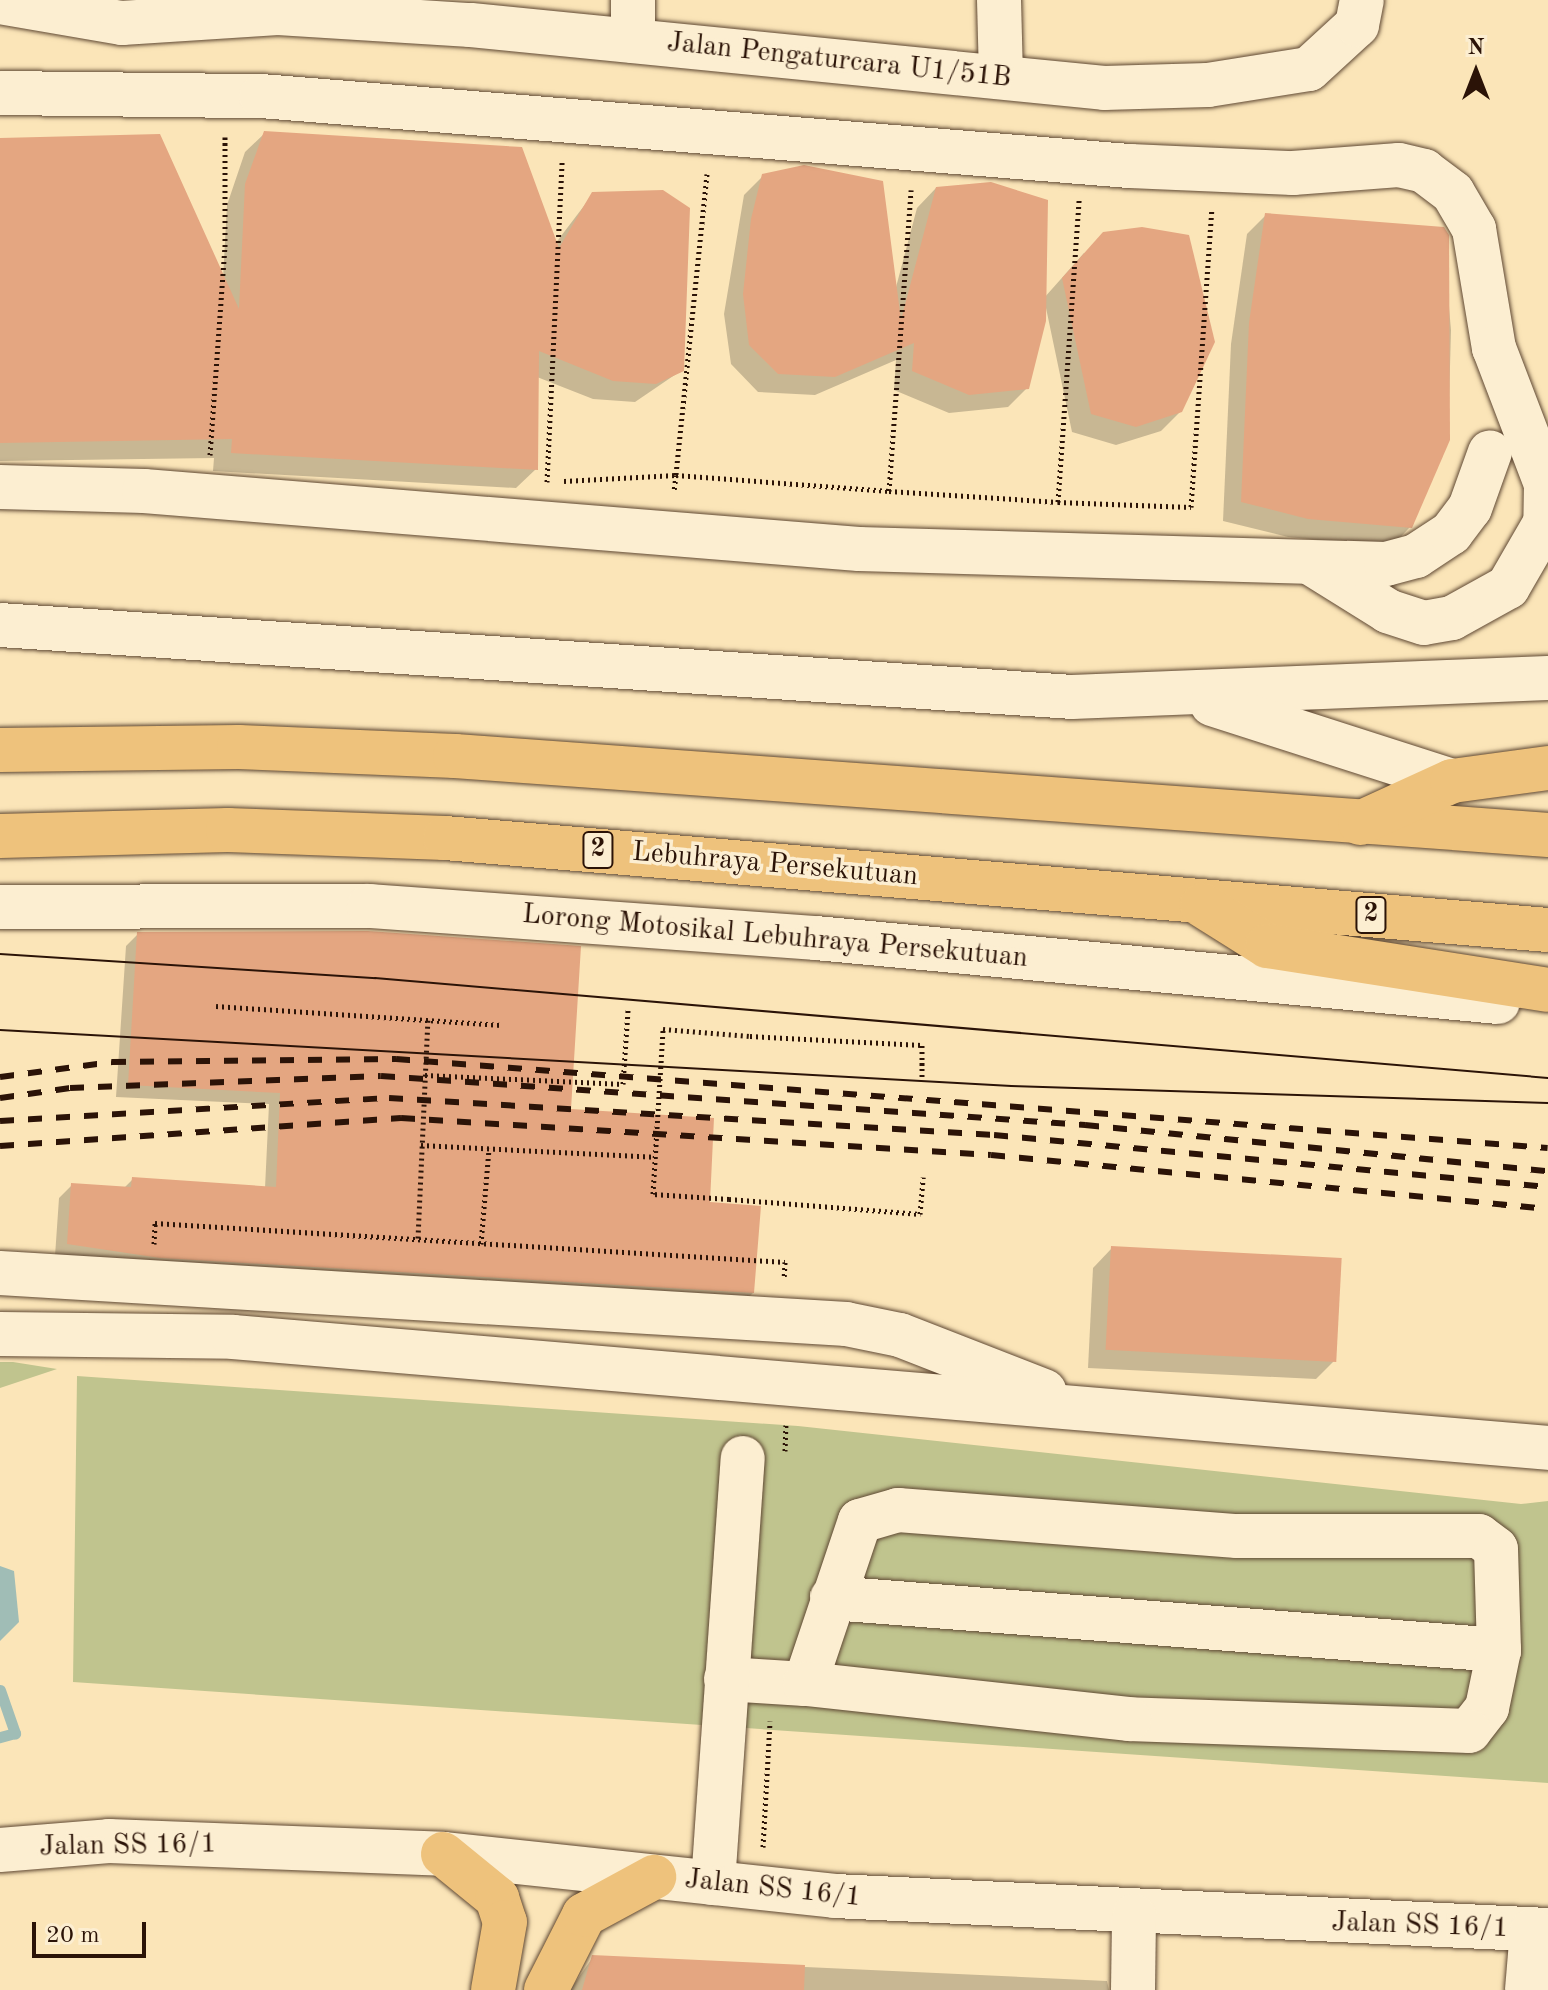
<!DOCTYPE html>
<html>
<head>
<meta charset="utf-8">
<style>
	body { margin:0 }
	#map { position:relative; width:1548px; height:1990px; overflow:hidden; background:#fbe5b8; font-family:"Old Standard TT",serif }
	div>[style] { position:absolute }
	.green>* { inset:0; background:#c0c48e }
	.water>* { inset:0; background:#a0bdb6 }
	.shadow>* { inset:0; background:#0003 }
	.stream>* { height:11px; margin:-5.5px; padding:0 5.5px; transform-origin:5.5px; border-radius:5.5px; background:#a0bdb6 }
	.building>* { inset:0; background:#e4a681; transform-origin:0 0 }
	.path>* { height:5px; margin-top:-2.5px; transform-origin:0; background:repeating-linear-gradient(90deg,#2b1307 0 2px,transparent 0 6px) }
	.roads { filter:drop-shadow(0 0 2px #5f4833) drop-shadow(0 0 2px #5f4833) }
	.minor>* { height:44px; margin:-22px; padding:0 22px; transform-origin:22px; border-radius:22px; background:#fceed1 }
	.major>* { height:44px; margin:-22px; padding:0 22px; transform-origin:22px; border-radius:22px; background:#eec27c }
	.highway>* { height:44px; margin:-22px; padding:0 22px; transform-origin:22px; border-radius:22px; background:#eec27c }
	.tram>* { height:2px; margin:-1px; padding:0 1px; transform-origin:1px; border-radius:1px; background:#2b1307 }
	.rail>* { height:6px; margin-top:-3px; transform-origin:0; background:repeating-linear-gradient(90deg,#2b1307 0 14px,transparent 0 28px) }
	.path-bridge>* { height:5px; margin-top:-2.5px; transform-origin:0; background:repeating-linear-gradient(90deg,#2b1307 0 2px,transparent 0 6px) }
	span { translate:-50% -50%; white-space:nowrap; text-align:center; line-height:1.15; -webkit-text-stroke:7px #fceed1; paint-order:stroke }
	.shield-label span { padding:2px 6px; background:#fceed1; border:2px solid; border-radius:6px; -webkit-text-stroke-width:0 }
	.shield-label { font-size:26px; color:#2b1307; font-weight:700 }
	.street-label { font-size:28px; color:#2b1307 }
	.north { position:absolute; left:1436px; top:32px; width:80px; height:80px; -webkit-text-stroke:6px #fceed1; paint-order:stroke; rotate:0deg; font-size:22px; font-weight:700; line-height:32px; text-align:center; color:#2b1307 }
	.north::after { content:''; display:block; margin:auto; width:28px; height:36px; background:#2b1307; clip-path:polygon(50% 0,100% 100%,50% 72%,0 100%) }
	.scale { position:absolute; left:32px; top:1922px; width:114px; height:36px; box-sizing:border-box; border:4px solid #2b1307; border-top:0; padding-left:10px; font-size:24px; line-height:28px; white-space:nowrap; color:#2b1307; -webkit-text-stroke:6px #fceed1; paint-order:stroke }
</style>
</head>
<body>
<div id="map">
	<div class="green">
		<i style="clip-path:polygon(0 1362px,13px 1362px,57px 1369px,0 1388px)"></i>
		<i style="clip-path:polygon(77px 1376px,798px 1426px,1521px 1504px,1548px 1501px,1548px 1783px,73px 1682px)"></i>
	</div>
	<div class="water">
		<i style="clip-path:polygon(0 1566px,14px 1571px,19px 1622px,0 1641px)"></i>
	</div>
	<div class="shadow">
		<i style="clip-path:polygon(265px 133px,555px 244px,593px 194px,682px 370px,635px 402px,593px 399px,537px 377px,536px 469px,516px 488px,213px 471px,214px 458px,0 461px,0 140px,223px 279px,227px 205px,245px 152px)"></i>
		<i style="clip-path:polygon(763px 176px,895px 291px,917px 208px,936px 188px,1044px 298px,1084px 253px,1181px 411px,1161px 431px,1116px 445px,1072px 432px,1046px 308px,1027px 388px,1008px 407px,949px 413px,894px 390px,896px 360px,815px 395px,758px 392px,731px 364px,724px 314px,744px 195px)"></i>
		<i style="clip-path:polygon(1266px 215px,1442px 229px,1451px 330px,1448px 440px,1410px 527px,1391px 547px,1288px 537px,1223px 521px,1231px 344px,1247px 234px)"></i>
		<i style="clip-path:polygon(138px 934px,569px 1111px,708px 1204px,753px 1293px,740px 1305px,55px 1256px,59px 1198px,72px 1185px,123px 1189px,133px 1179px,265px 1188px,269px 1104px,116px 1097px,126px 946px)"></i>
		<i style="clip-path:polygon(1112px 1248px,1335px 1360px,1316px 1379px,1088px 1368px,1093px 1268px)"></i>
		<i style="clip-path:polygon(593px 1957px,1107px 1981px,1109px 1990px,570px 1990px)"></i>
	</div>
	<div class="stream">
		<i style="left:0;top:1690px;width:46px;rotate:70.8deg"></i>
		<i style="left:15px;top:1733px;width:16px;rotate:165deg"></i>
	</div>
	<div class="building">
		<i style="clip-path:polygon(264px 131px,522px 147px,559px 248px,592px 192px,663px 190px,690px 208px,684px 371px,656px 384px,613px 381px,539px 351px,538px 470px,231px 453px,232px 439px,0 443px,0 138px,160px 134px,239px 309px,245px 184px)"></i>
		<i style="clip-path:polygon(804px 165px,883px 181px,901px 320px,936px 187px,991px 182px,1048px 200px,1046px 321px,1029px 389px,969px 395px,912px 371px,914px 343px,835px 377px,778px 374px,749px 345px,743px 294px,751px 219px,762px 174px)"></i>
		<i style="clip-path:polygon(1265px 213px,1444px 227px,1449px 235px,1450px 440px,1412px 528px,1308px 519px,1241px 502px,1249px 323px)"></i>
		<i style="clip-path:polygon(1142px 227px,1189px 235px,1215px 342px,1182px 412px,1136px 427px,1091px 414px,1062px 278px,1103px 232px)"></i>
		<i style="clip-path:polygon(368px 931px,581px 946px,571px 1109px,714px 1118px,710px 1202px,761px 1206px,754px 1293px,160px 1258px,67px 1244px,71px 1183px,131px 1187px,132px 1177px,276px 1187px,280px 1093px,128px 1085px,137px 932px)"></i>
		<i style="left:1111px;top:1246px;width:231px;height:104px;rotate:3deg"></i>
		<i style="clip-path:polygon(592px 1955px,805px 1965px,804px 1990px,582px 1990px)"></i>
	</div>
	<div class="path">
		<i style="left:707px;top:174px;width:303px;rotate:95.9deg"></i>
		<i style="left:676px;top:475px;width:214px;rotate:4.3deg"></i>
		<i style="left:889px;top:491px;width:302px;rotate:-85.8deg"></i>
		<i style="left:210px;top:455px;width:209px;rotate:-85.9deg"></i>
		<i style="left:225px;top:247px;width:110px;rotate:-90deg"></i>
		<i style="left:564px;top:481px;width:112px;rotate:-3.1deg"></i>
		<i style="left:676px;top:475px;width:17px;rotate:97deg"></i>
		<i style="left:547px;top:482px;width:323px;rotate:-87.3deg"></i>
		<i style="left:889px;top:491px;width:169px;rotate:3.7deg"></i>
		<i style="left:1058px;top:502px;width:303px;rotate:-86deg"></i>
		<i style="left:1058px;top:502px;width:133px;rotate:2.2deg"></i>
		<i style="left:1191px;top:507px;width:298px;rotate:-86deg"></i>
		<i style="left:216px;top:1006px;width:286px;rotate:3.8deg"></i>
		<i style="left:750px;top:1036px;width:172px;rotate:3deg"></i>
		<i style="left:922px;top:1045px;width:33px;rotate:90deg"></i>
		<i style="left:421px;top:1145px;width:233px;rotate:2.9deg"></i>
		<i style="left:729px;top:1199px;width:192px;rotate:4.5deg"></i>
		<i style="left:920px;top:1214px;width:37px;rotate:-85deg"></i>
		<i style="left:154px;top:1244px;width:21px;rotate:-87deg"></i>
		<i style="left:155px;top:1223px;width:631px;rotate:3.54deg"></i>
		<i style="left:785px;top:1262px;width:17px;rotate:93deg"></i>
		<i style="left:481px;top:1244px;width:96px;rotate:-85.2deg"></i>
		<i style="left:785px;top:1451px;width:26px;rotate:-88deg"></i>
		<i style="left:763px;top:1847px;width:126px;rotate:-86.8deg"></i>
	</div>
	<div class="roads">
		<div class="minor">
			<i style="left:999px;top:0;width:76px;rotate:88.5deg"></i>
			<i style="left:0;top:2px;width:124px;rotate:9.8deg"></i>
			<i style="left:122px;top:23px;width:156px;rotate:-3.7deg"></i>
			<i style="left:278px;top:13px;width:193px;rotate:3.6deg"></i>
			<i style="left:471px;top:25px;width:636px;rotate:5.68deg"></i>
			<i style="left:1104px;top:88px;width:104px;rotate:-1.7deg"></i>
			<i style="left:1208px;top:85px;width:102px;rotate:-9deg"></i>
			<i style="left:1309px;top:69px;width:65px;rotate:-42.5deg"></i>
			<i style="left:1357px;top:25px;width:25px;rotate:-79deg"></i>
			<i style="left:633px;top:41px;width:41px;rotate:-90deg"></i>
			<i style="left:0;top:93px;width:261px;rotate:0.7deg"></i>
			<i style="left:261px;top:96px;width:872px;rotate:4.61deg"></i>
			<i style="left:1130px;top:166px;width:163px;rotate:2.5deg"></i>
			<i style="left:1293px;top:173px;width:106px;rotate:-4.3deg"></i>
			<i style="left:1399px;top:165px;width:26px;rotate:13deg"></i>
			<i style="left:1424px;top:171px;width:36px;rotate:37deg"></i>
			<i style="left:1453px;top:193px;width:42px;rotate:59.7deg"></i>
			<i style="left:1474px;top:229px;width:121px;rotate:80.5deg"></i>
			<i style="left:1494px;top:348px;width:146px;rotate:69.1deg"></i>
			<i style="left:1546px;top:484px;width:39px;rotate:91deg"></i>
			<i style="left:1545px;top:523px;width:74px;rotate:120deg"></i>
			<i style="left:1508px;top:587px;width:64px;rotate:151deg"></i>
			<i style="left:1452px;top:618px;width:28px;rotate:170deg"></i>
			<i style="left:1424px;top:623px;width:38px;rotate:-162deg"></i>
			<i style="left:1388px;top:611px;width:87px;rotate:-148.1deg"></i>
			<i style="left:0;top:487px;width:144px;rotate:1.6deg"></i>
			<i style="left:144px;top:491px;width:717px;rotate:4.64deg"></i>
			<i style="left:859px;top:549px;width:527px;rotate:1.63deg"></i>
			<i style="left:1386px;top:564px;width:31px;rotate:-15deg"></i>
			<i style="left:1416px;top:556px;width:42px;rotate:-33.3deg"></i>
			<i style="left:1451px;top:533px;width:31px;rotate:-53deg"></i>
			<i style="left:1470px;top:508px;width:59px;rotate:-70.3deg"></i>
			<i style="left:0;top:625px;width:1074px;rotate:3.84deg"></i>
			<i style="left:1072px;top:697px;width:476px;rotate:-2.3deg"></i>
			<i style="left:1212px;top:704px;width:252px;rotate:17.8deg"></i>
			<i style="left:0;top:907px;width:369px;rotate:-0.2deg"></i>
			<i style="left:369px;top:906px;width:448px;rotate:4.1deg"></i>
			<i style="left:816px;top:938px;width:685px;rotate:5.36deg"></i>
			<i style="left:0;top:1273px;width:848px;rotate:3.45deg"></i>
			<i style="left:846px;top:1324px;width:55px;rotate:11.5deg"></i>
			<i style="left:900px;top:1335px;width:155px;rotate:21.3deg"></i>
			<i style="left:0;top:1334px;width:233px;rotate:0.7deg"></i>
			<i style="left:233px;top:1337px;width:1320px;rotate:4.82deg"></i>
			<i style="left:832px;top:1598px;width:669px;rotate:4.46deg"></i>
			<i style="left:726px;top:1679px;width:79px;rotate:3.6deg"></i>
			<i style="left:805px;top:1684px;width:172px;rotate:-71.4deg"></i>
			<i style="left:860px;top:1521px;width:40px;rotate:-16deg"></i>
			<i style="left:898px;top:1510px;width:340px;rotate:4.4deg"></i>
			<i style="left:1237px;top:1536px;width:242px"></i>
			<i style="left:1479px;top:1536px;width:21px;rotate:37deg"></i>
			<i style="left:1496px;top:1549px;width:101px;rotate:88.3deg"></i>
			<i style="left:1499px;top:1650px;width:59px;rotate:101.7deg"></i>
			<i style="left:1487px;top:1708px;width:29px;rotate:128deg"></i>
			<i style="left:1469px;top:1731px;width:340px;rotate:-178deg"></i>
			<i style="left:1129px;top:1719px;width:326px;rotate:-173.8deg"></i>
			<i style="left:0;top:1850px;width:109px;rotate:-4.7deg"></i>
			<i style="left:109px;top:1841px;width:334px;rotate:2.2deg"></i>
			<i style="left:443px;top:1854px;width:394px;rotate:6.1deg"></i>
			<i style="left:835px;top:1896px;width:714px;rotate:2.73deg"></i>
			<i style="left:713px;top:1883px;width:426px;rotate:-86deg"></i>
			<i style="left:1133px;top:1990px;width:74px;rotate:-89.2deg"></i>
			<i style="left:1527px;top:1990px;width:60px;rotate:-85.2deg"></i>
		</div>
		<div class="major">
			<i style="left:443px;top:1854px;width:70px;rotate:39.2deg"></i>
			<i style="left:497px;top:1898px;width:25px;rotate:72deg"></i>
			<i style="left:505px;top:1922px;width:69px;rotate:100deg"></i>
			<i style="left:546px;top:1990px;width:84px;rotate:-63.1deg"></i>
			<i style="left:584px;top:1915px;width:80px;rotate:-28.5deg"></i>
		</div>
		<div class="highway">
			<i style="left:0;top:750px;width:239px;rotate:-0.7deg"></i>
			<i style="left:239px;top:747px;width:216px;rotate:2.4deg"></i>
			<i style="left:455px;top:756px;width:1096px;rotate:4.13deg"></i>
			<i style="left:1360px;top:823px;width:101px;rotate:-24.5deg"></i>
			<i style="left:1452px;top:781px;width:97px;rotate:-7.7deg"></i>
			<i style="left:0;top:836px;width:228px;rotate:-1.5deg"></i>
			<i style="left:228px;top:830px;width:217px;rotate:2.1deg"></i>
			<i style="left:445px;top:838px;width:1107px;rotate:4.77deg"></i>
			<i style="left:1202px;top:905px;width:77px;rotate:32.2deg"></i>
			<i style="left:1267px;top:946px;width:284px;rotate:8.9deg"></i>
		</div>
	</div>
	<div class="tram">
		<i style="left:0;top:954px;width:376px;rotate:3.7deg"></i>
		<i style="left:375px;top:978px;width:1177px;rotate:4.87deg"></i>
		<i style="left:0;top:1030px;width:1013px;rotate:3.17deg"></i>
		<i style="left:1011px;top:1086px;width:537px;rotate:1.81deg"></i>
	</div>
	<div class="rail">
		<i style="left:0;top:1077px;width:113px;rotate:-7.6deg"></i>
		<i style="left:112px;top:1062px;width:284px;rotate:-0.6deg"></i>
		<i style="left:396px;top:1059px;width:1155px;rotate:4.42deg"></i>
		<i style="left:0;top:1098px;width:71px;rotate:-8.1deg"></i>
		<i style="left:70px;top:1088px;width:311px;rotate:-2.2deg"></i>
		<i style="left:381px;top:1076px;width:706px;rotate:3.98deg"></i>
		<i style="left:1085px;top:1125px;width:465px;rotate:5.7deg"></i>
		<i style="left:0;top:1121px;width:390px;rotate:-3.4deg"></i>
		<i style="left:389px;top:1098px;width:606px;rotate:3.5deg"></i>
		<i style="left:994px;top:1135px;width:556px;rotate:5.36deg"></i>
		<i style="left:0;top:1146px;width:402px;rotate:-4deg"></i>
		<i style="left:401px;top:1118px;width:591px;rotate:3.59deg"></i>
		<i style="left:991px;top:1155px;width:560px;rotate:5.54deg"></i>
	</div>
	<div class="path-bridge">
		<i style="left:425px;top:1075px;width:198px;rotate:2.6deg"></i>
		<i style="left:623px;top:1084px;width:74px;rotate:-86.1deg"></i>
		<i style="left:729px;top:1199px;width:76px;rotate:-176.2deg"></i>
		<i style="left:653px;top:1194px;width:165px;rotate:-86.5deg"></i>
		<i style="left:663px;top:1029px;width:87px;rotate:4.6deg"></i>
		<i style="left:418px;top:1238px;width:220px;rotate:-87.4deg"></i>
	</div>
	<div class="shield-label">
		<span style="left:598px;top:850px">2</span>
		<span style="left:1371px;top:915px">2</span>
	</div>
	<div class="street-label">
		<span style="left:839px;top:61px;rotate:6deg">Jalan Pengaturcara U1/51B</span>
		<span style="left:775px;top:865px;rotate:5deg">Lebuhraya Persekutuan</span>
		<span style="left:775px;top:937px;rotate:5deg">Lorong Motosikal Lebuhraya Persekutuan</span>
		<span style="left:128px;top:1846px;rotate:-1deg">Jalan SS 16/1</span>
		<span style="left:773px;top:1889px;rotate:6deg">Jalan SS 16/1</span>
		<span style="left:1420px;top:1926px;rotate:2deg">Jalan SS 16/1</span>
	</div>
	<div class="north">N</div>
	<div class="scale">20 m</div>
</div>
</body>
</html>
